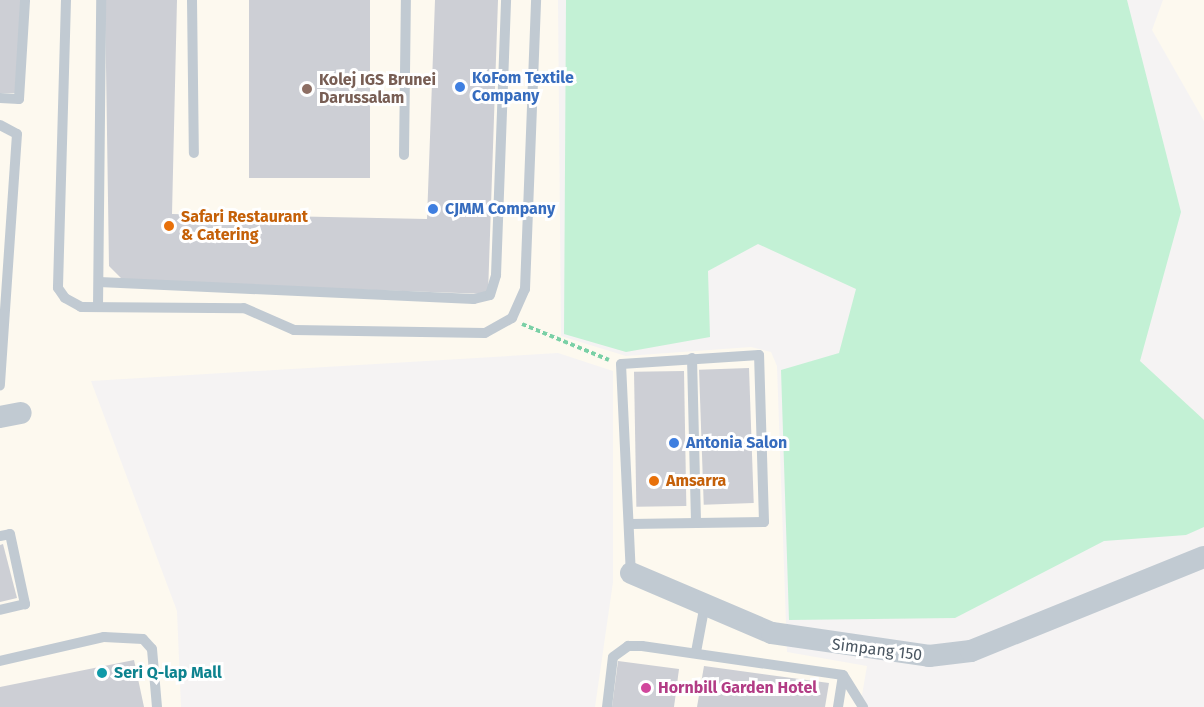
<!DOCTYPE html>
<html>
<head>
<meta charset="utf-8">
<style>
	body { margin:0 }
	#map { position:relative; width:1204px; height:707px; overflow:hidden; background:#f5f3f3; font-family:"Fira Sans",sans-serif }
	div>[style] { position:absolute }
	.commercial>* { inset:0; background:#fdf9ef }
	.green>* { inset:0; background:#c3f1d5 }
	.building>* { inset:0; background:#cdcfd5; transform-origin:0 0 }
	.path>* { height:4px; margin-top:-2px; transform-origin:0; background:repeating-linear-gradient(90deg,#7ad0a6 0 4.5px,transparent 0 7.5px) }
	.service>* { height:10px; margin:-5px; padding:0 5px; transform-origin:5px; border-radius:5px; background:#c1cad2 }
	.minor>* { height:22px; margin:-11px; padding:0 11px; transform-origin:11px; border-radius:11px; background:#c1cad2 }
	.dots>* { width:16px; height:16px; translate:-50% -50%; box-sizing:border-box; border:3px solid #fff; border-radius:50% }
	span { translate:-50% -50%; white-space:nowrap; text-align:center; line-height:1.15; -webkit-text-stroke:6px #fff; paint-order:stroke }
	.shop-label { font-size:16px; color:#366cbe; font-weight:700 }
	.left { translate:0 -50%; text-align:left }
	.education-label { font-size:16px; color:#785e54; font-weight:700 }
	.food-label { font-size:16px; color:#c56008; font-weight:700 }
	.street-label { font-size:16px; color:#4a5661 }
	.culture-label { font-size:16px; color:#0d838f; font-weight:700 }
	.hotel-label { font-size:16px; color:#b23c85; font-weight:700 }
</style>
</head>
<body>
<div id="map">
	<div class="commercial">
		<i style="clip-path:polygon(0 0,558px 0,561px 336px,626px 356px,751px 347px,771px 352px,777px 366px,787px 652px,867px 666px,860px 707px,595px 707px,613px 582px,613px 371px,558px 353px,91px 381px,177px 611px,181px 707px,0 707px)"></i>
		<i style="clip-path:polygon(1163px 0,1204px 0,1204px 121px,1152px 30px)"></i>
	</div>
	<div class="green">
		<i style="clip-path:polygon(566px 0,1127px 0,1181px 212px,1140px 361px,1204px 420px,1204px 527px,1186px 535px,1104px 541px,955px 618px,789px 620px,781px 370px,839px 353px,856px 289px,758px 244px,708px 271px,710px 337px,626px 352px,564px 334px)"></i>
	</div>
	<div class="building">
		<i style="clip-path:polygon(0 0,22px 0,17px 93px,0 93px)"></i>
		<i style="clip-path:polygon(105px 0,177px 0,172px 214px,427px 219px,435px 0,498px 0,488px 294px,124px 281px,109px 266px)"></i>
		<i style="left:249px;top:0;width:121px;height:178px"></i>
		<i style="left:749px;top:368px;width:135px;height:50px;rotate:88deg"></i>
		<i style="left:684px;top:371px;width:135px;height:50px;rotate:89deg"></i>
		<i style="clip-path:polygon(3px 544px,17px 598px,0 602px,0 545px)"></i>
		<i style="clip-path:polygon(134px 660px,144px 707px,0 707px,0 687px)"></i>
		<i style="clip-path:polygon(618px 661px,679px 669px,674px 707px,612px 707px)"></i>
		<i style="clip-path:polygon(704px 666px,829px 683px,825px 707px,697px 707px)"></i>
	</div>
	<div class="path">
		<i style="left:522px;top:324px;width:94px;rotate:22.5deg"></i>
	</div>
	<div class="service">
		<i style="left:66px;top:0;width:288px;rotate:91.6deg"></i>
		<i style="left:58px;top:288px;width:12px;rotate:55deg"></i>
		<i style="left:65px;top:298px;width:18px;rotate:29deg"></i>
		<i style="left:81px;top:307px;width:163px;rotate:0.4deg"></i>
		<i style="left:244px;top:308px;width:55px;rotate:23.7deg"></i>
		<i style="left:294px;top:330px;width:191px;rotate:0.9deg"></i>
		<i style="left:485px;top:333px;width:31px;rotate:-29deg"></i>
		<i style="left:512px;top:318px;width:32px;rotate:-66deg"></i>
		<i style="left:525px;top:289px;width:289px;rotate:-87.8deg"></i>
		<i style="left:192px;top:0;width:153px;rotate:89.3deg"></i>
		<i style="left:0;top:98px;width:19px;rotate:3deg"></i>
		<i style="left:19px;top:99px;width:99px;rotate:-86.5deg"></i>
		<i style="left:0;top:125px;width:19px;rotate:28deg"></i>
		<i style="left:17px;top:134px;width:252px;rotate:93.9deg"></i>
		<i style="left:404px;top:155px;width:155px;rotate:-89.3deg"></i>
		<i style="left:99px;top:282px;width:375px;rotate:2.6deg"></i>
		<i style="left:474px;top:299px;width:16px;rotate:-14deg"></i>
		<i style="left:490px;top:295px;width:21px;rotate:-73deg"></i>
		<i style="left:496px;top:275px;width:275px;rotate:-87.9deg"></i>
		<i style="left:98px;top:307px;width:307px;rotate:-89.4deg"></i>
		<i style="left:692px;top:358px;width:164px;rotate:88.6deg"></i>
		<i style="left:630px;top:524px;width:134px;rotate:-0.9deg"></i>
		<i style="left:764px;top:522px;width:167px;rotate:-91.7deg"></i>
		<i style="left:759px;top:355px;width:138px;rotate:176.3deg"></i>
		<i style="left:621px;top:364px;width:209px;rotate:87.3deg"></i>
		<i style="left:0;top:536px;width:10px;rotate:-11deg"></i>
		<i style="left:10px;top:534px;width:72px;rotate:77.9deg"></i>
		<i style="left:25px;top:604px;width:26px;rotate:167deg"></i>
		<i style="left:696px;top:652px;width:49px;rotate:-79.4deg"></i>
		<i style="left:0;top:661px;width:107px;rotate:-13deg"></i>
		<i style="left:104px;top:637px;width:39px;rotate:3deg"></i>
		<i style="left:143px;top:639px;width:13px;rotate:48deg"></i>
		<i style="left:152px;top:649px;width:58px;rotate:85.1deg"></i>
		<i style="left:607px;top:707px;width:50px;rotate:-83.2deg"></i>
		<i style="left:613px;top:657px;width:19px;rotate:-36deg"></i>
		<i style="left:628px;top:646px;width:14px"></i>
		<i style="left:642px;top:646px;width:203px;rotate:8.2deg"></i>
		<i style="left:843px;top:675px;width:38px;rotate:58deg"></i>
		<i style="left:838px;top:707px;width:32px;rotate:-81deg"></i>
	</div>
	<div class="minor">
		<i style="left:0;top:417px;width:21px;rotate:-11deg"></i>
		<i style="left:631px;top:573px;width:153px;rotate:23.1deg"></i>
		<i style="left:772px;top:633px;width:159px;rotate:8.3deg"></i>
		<i style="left:929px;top:656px;width:42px;rotate:-6.8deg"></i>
		<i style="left:971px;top:651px;width:251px;rotate:-22deg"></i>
	</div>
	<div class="dots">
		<i style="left:460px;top:87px;background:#3f7fe0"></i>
		<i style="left:307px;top:89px;background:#8d6e63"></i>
		<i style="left:433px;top:209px;background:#3f7fe0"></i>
		<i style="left:169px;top:226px;background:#e8710a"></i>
		<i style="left:674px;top:443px;background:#3f7fe0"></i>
		<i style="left:654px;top:481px;background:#e8710a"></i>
		<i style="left:102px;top:673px;background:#0f9aa8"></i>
		<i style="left:646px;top:688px;background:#d1479c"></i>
	</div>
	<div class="shop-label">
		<span class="left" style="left:472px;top:87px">KoFom Textile<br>Company</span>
		<span class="left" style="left:445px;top:209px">CJMM Company</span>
		<span class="left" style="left:686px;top:443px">Antonia Salon</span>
	</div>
	<div class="education-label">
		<span class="left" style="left:319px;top:89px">Kolej IGS Brunei<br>Darussalam</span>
	</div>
	<div class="food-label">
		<span class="left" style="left:181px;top:226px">Safari Restaurant<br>&amp; Catering</span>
		<span class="left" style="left:666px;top:481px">Amsarra</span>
	</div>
	<div class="street-label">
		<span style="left:877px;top:650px;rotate:7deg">Simpang 150</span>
	</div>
	<div class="culture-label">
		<span class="left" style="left:114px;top:673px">Seri Q-lap Mall</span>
	</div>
	<div class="hotel-label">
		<span class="left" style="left:658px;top:688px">Hornbill Garden Hotel</span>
	</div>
</div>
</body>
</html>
